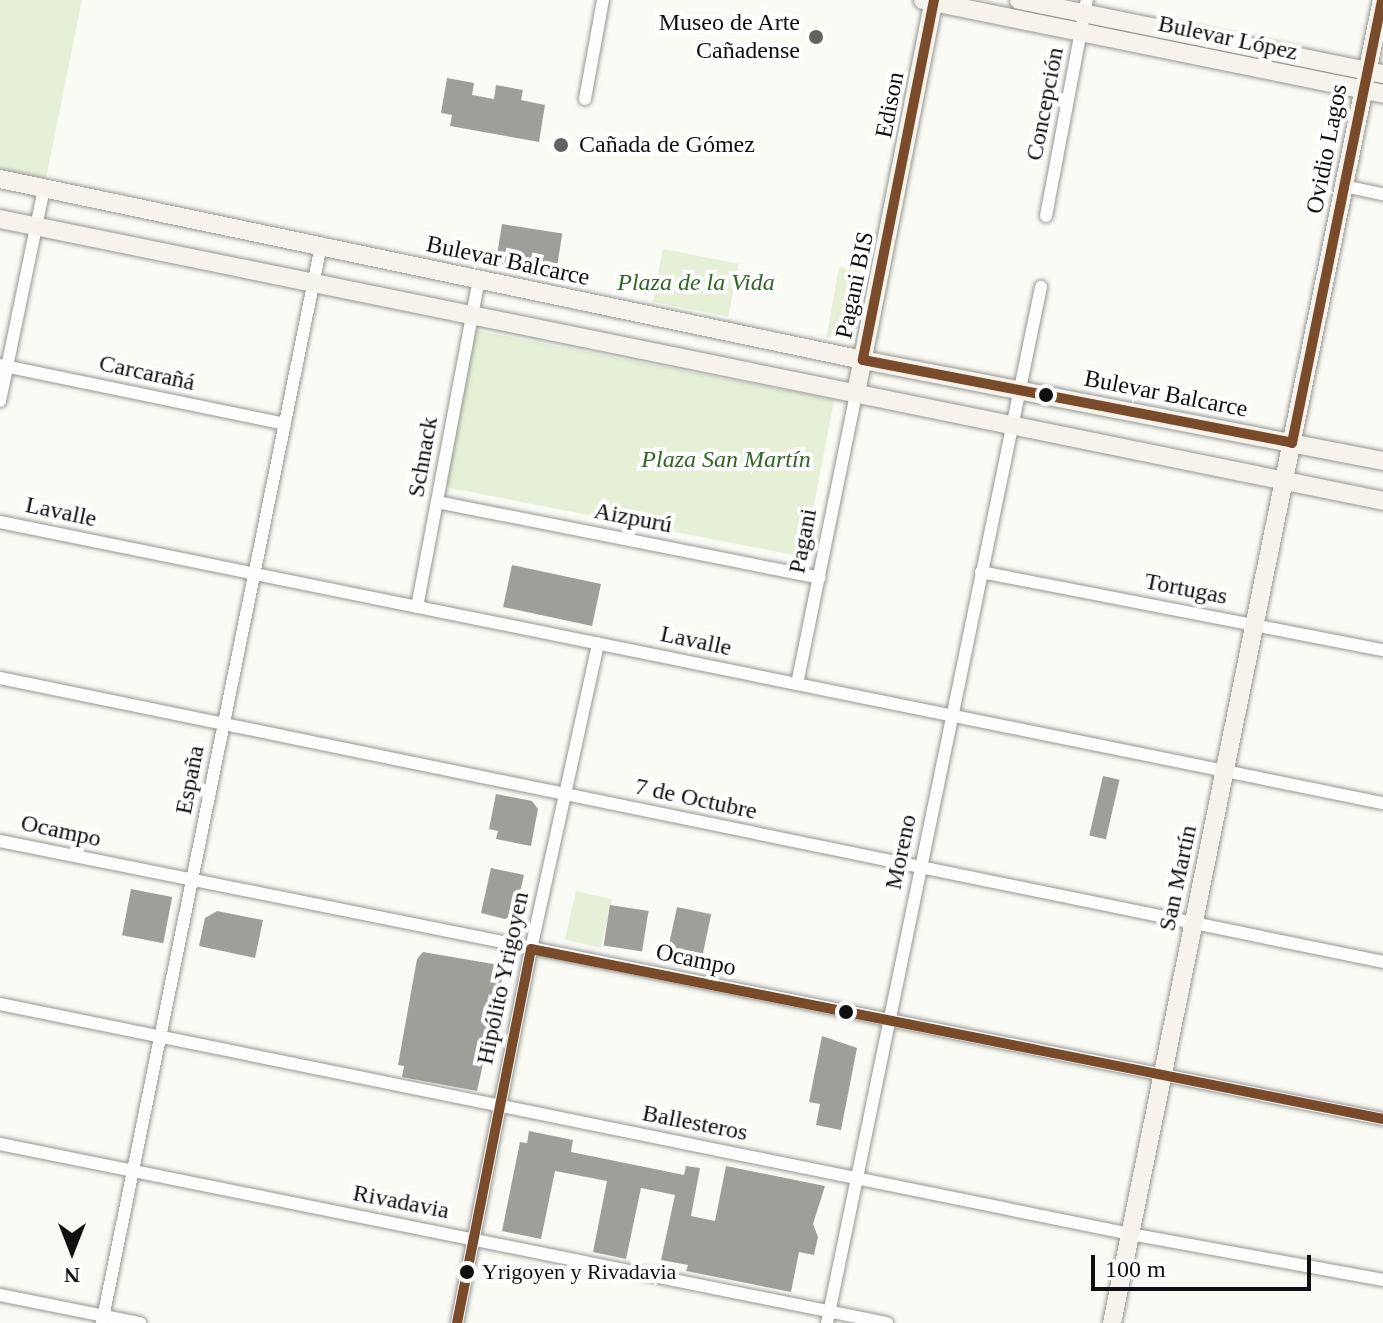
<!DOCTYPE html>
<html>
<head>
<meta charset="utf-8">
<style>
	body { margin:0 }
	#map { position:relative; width:1383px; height:1323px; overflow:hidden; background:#fbfbf6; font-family:Georgia,serif }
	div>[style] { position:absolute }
	.green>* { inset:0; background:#e6f0d7; transform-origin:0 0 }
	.building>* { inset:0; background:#9f9e9b; transform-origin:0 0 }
	.roads { filter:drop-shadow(0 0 2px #959593) drop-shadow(0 0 2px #959593) }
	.minor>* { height:12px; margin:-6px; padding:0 6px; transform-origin:6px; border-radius:6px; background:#fefefe }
	.secondary>* { height:18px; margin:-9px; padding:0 9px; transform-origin:9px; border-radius:9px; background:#f5f3eb }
	.bus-1>* { height:10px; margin:-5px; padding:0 5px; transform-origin:5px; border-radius:5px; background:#7a4b2a }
	.dots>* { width:22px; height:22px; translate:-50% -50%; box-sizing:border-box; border:4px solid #fff; border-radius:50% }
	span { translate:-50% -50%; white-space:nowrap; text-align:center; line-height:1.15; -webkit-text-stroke:8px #fff; paint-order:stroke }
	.bus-label { font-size:22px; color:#0f0f0f }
	.left { translate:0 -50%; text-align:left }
	.poi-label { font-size:24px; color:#0f0f0f }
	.right { translate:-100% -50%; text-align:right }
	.street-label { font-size:24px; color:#0f0f0f }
	.park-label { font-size:24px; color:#326423; font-style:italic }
	.north { position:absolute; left:32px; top:1211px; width:80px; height:80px; -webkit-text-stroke:6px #fff; paint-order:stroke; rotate:180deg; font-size:22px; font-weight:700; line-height:32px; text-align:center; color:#0f0f0f }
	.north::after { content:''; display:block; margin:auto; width:28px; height:36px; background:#0f0f0f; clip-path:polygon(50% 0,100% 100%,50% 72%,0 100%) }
	.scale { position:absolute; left:1091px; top:1255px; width:220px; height:36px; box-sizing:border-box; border:4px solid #0f0f0f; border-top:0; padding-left:10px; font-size:24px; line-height:28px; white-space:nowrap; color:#0f0f0f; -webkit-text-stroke:6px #fff; paint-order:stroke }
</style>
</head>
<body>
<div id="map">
	<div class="green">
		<i style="clip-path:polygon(0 0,82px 0,44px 188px,0 179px)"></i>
		<i style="left:663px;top:249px;width:77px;height:54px;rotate:11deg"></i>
		<i style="left:839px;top:267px;width:29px;height:71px;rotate:10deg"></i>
		<i style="left:475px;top:330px;width:366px;height:160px;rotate:11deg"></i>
		<i style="left:576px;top:891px;width:37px;height:50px;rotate:13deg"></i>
	</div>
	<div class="building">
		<i style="clip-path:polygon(447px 78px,474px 83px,472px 95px,494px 99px,496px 85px,523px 90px,521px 100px,545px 105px,539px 142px,450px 126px,452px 115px,441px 113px)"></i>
		<i style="left:502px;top:224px;width:61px;height:40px;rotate:9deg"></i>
		<i style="left:512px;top:565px;width:91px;height:43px;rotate:12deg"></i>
		<i style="left:1103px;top:776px;width:17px;height:61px;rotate:13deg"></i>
		<i style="clip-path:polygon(496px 794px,532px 801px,538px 809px,531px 846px,496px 839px,498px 831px,489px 829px)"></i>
		<i style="clip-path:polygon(491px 868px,524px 875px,515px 913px,505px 919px,481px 913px)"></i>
		<i style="left:131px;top:889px;width:42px;height:47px;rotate:11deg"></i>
		<i style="left:610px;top:905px;width:39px;height:41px;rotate:9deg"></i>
		<i style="left:677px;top:907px;width:35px;height:46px;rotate:12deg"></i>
		<i style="clip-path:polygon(217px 911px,263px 920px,255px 958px,199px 946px,205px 918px)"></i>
		<i style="clip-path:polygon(423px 952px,505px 966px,477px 1091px,402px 1077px,404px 1066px,398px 1065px,417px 959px)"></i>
		<i style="clip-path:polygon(822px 1036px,857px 1048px,841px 1130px,816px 1125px,820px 1104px,809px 1102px)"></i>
		<i style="clip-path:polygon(529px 1131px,573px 1140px,571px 1152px,684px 1175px,686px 1166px,700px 1168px,691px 1216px,715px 1221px,726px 1166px,825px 1186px,813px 1224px,818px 1237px,814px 1255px,799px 1252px,791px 1292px,686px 1271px,688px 1265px,661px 1260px,675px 1195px,641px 1188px,626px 1259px,593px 1252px,607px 1181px,555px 1171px,541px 1239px,502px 1231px,520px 1142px,527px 1143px)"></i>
	</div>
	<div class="roads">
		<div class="minor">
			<i style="left:585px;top:99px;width:101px;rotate:-79.7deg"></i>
			<i style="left:1344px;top:186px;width:40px;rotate:12deg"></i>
			<i style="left:1046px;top:216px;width:220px;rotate:-79.3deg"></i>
			<i style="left:0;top:365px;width:291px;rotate:11.7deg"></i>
			<i style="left:0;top:401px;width:217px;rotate:-78.3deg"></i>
			<i style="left:437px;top:502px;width:390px;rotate:11.2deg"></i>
			<i style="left:0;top:522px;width:1411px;rotate:11.49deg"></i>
			<i style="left:981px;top:572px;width:409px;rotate:11deg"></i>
			<i style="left:417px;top:607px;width:334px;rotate:-79.3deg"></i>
			<i style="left:0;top:678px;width:1412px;rotate:11.6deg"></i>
			<i style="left:797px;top:684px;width:297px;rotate:-78.5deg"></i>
			<i style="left:0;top:841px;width:1411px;rotate:11.37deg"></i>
			<i style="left:0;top:1004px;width:1153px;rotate:11.5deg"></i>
			<i style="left:1130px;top:1234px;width:257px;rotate:10.3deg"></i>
			<i style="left:0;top:1144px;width:905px;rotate:11.41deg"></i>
			<i style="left:0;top:1295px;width:143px;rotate:11.3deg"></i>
			<i style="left:102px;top:1323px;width:1099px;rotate:-78.51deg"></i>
			<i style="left:457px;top:1323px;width:381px;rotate:-78.8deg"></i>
			<i style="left:531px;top:949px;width:313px;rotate:-77.6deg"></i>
			<i style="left:827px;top:1323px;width:1058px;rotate:-78.33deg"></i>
		</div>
		<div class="secondary">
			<i style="left:923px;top:0;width:470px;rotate:11.5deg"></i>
			<i style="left:1019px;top:0;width:371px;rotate:11.5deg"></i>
			<i style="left:0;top:179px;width:882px;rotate:11.85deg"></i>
			<i style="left:863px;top:360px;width:530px;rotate:10.99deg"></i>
			<i style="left:0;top:219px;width:1411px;rotate:11.52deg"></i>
			<i style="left:856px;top:393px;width:401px;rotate:-78.8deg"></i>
			<i style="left:1112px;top:1323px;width:1350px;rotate:-78.47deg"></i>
		</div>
	</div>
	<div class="bus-1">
		<i style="left:934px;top:0;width:367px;rotate:101.2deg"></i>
		<i style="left:863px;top:360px;width:437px;rotate:10.9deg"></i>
		<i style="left:1292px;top:443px;width:452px;rotate:-78.5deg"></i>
		<i style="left:457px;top:1323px;width:381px;rotate:-78.8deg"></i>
		<i style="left:531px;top:949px;width:869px;rotate:11.28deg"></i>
	</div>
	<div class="dots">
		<i style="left:816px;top:37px;background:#626260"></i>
		<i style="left:561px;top:145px;background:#626260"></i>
		<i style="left:1046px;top:395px;background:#0f0f0f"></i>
		<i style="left:846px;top:1012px;background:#0f0f0f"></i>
		<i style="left:467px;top:1272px;background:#0f0f0f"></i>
	</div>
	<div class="bus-label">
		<span class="left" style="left:482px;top:1272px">Yrigoyen y Rivadavia</span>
	</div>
	<div class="poi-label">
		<span class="right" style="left:800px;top:37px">Museo de Arte<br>Cañadense</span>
		<span class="left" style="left:579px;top:145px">Cañada de Gómez</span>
	</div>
	<div class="street-label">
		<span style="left:1228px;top:38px;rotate:12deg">Bulevar López</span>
		<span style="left:1045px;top:104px;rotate:-79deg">Concepción</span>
		<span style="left:890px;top:105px;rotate:-79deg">Edison</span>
		<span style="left:1327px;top:149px;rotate:-79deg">Ovidio Lagos</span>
		<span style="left:508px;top:261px;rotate:12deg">Bulevar Balcarce</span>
		<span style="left:855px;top:285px;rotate:-78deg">Pagani BIS</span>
		<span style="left:147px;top:373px;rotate:12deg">Carcarañá</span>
		<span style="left:1166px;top:394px;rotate:11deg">Bulevar Balcarce</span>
		<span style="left:423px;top:457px;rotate:-80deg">Schnack</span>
		<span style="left:61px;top:512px;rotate:12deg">Lavalle</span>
		<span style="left:633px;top:518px;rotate:11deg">Aizpurú</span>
		<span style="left:803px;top:541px;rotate:-79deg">Pagani</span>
		<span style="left:1186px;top:589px;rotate:11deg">Tortugas</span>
		<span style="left:696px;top:641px;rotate:12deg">Lavalle</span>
		<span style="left:190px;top:780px;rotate:-79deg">España</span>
		<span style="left:696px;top:799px;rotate:12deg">7 de Octubre</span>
		<span style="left:61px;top:831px;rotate:12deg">Ocampo</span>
		<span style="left:901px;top:852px;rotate:-78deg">Moreno</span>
		<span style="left:1178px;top:878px;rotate:-78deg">San Martín</span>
		<span style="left:696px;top:960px;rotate:12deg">Ocampo</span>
		<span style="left:503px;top:978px;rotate:-78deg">Hipólito Yrigoyen</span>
		<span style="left:695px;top:1123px;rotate:11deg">Ballesteros</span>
		<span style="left:401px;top:1202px;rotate:11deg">Rivadavia</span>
	</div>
	<div class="park-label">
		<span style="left:696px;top:283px">Plaza de la Vida</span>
		<span style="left:726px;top:460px">Plaza San Martín</span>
	</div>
	<div class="north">N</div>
	<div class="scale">100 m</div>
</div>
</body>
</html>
